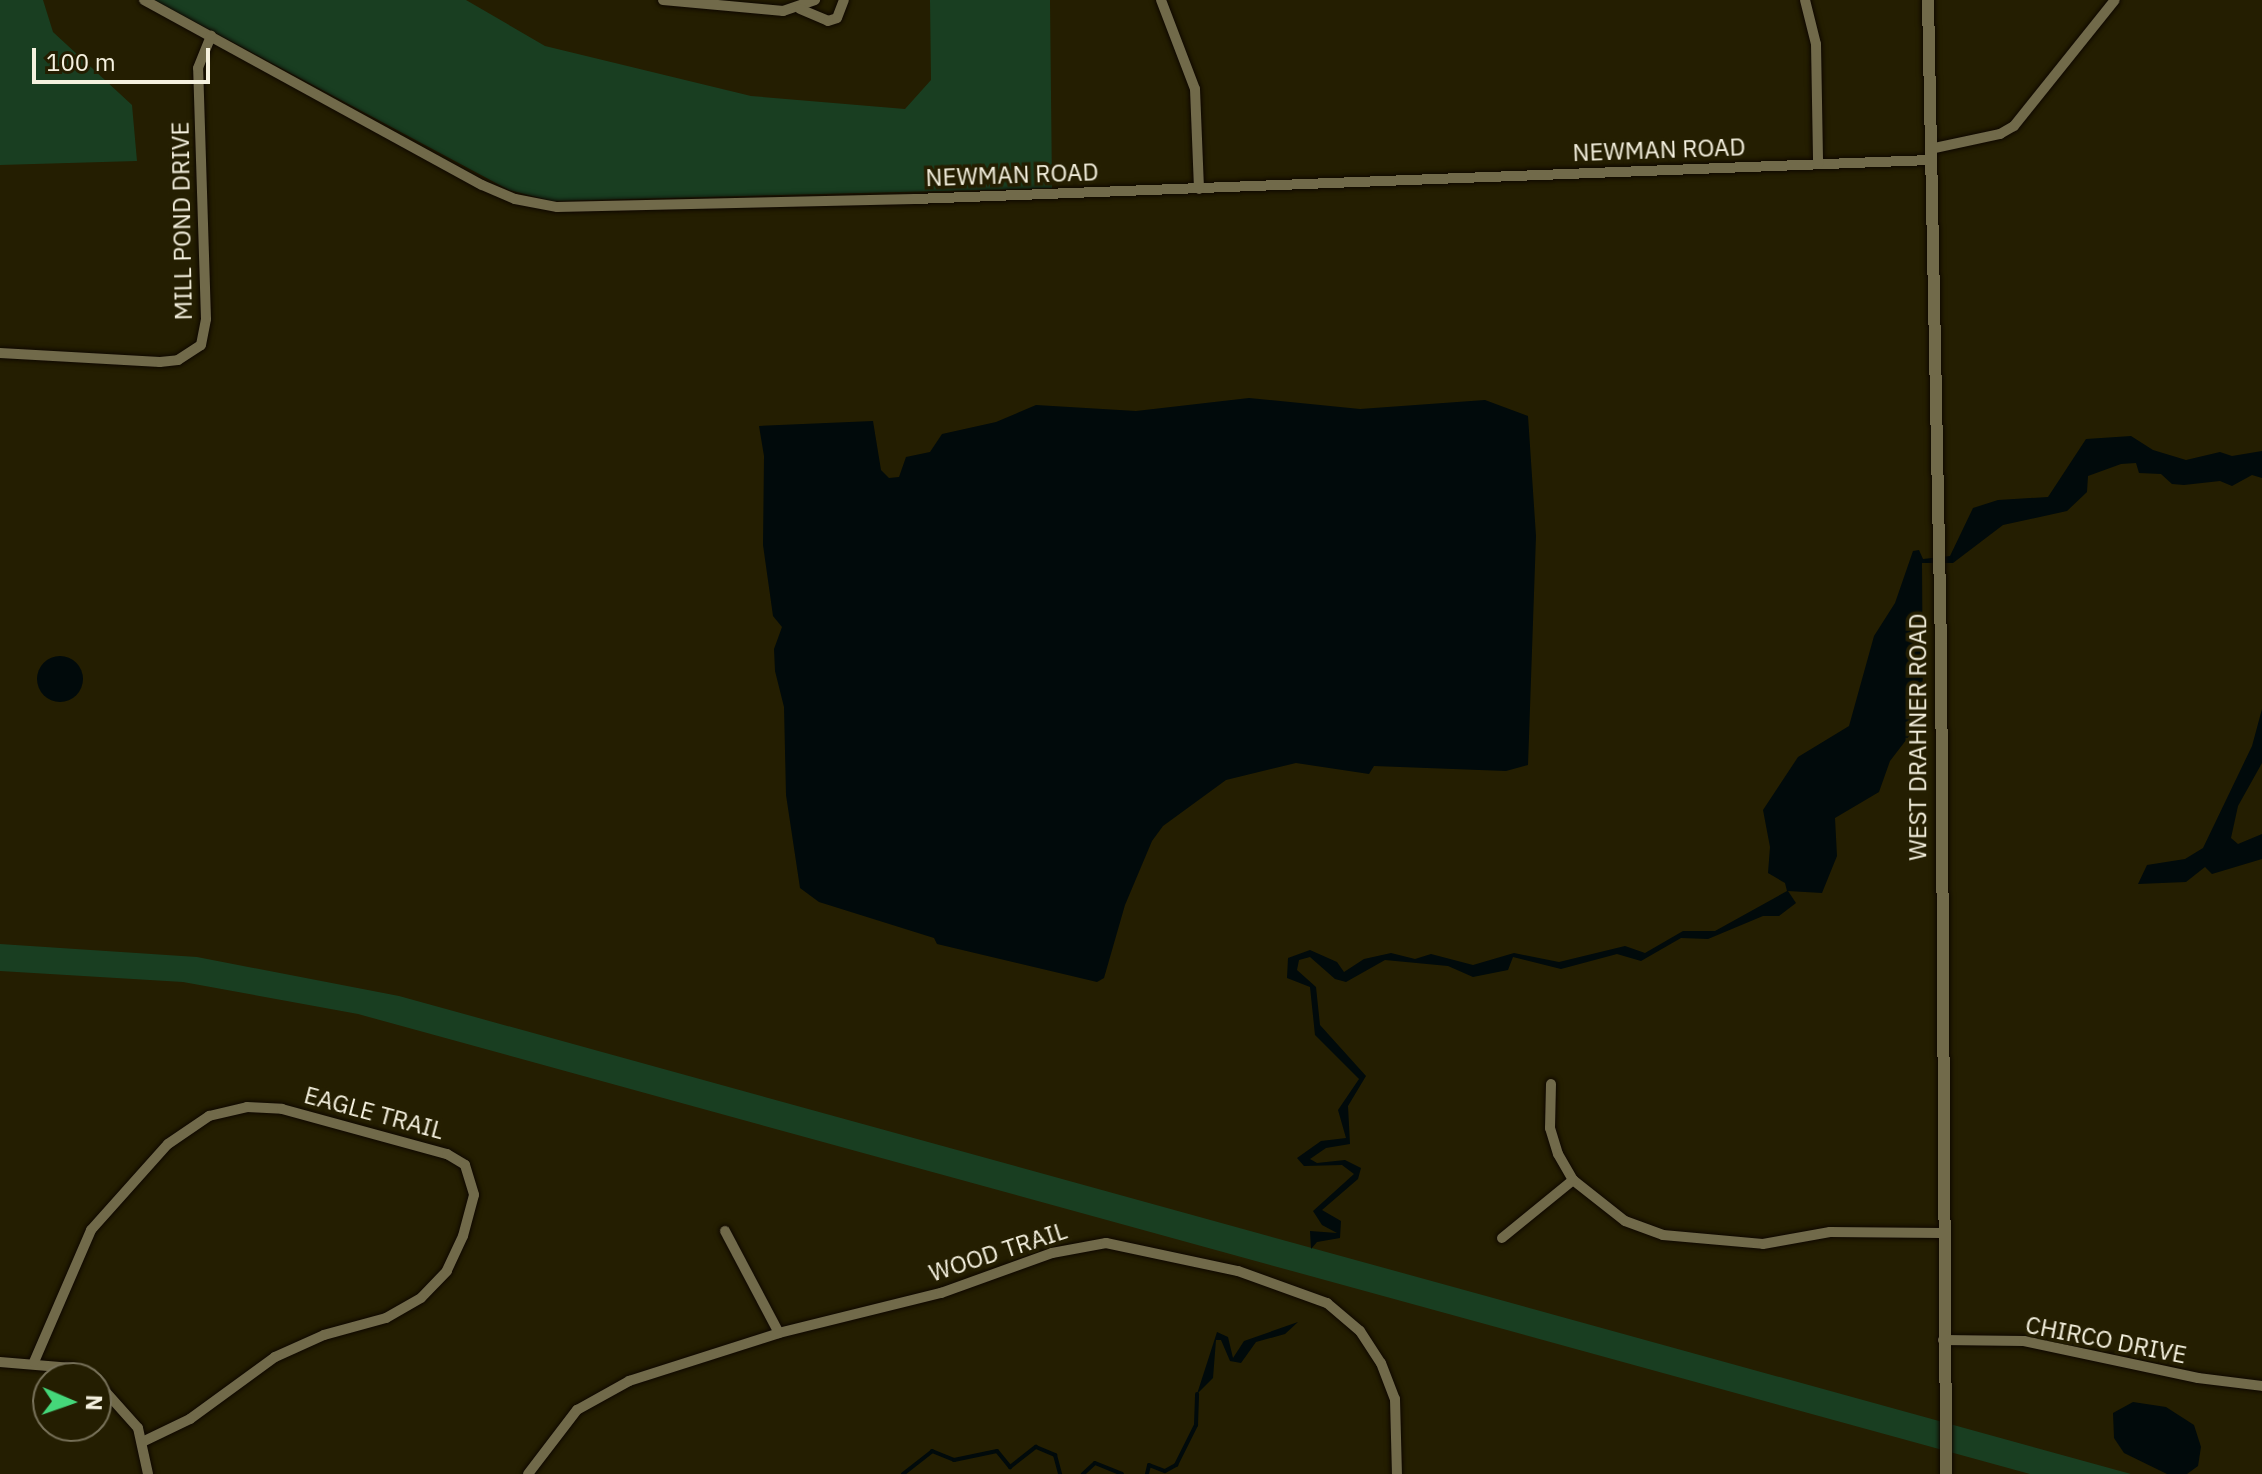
<!DOCTYPE html>
<html>
<head>
<meta charset="utf-8">
<style>
	body { margin:0 }
	#map { position:relative; width:2262px; height:1474px; overflow:hidden; background:#241e01; font-family:"IBM Plex Sans",sans-serif }
	div>[style] { position:absolute }
	.green>* { inset:0; background:#193e21 }
	.water>* { inset:0; background:#010a0b }
	.round { border-radius:50% }
	.stream>* { height:4px; margin:-2px; padding:0 2px; transform-origin:2px; border-radius:2px; background:#010a0b }
	.roads { filter:drop-shadow(0 0 2px #0e0700) drop-shadow(0 0 2px #0e0700) }
	.minor>* { height:10px; margin:-5px; padding:0 5px; transform-origin:5px; border-radius:5px; background:#716a4a }
	.tertiary>* { height:12px; margin:-6px; padding:0 6px; transform-origin:6px; border-radius:6px; background:#716a4a }
	span { translate:-50% -50%; white-space:nowrap; text-align:center; line-height:1.15; -webkit-text-stroke:7px #241e01; paint-order:stroke }
	.street-label { font-size:24px; color:#f5f1df }
	.north { position:absolute; left:32px; top:1362px; width:80px; height:80px; box-sizing:border-box; background:#241e01; border:2px solid #78725a; border-radius:50%; rotate:92deg; font-size:22px; font-weight:700; line-height:32px; text-align:center; color:#f5f1df }
	.north::after { content:''; display:block; margin:auto; width:28px; height:36px; background:#45d77a; clip-path:polygon(50% 0,100% 100%,50% 72%,0 100%) }
	.scale { position:absolute; left:32px; top:48px; width:178px; height:36px; box-sizing:border-box; border:4px solid #f5f1df; border-top:0; padding-left:10px; font-size:24px; line-height:28px; white-space:nowrap; color:#f5f1df; -webkit-text-stroke:6px #241e01; paint-order:stroke }
</style>
</head>
<body>
<div id="map">
	<div class="green">
		<i style="clip-path:polygon(0 0,43px 0,53px 32px,132px 105px,137px 161px,0 165px)"></i>
		<i style="clip-path:polygon(154px 0,466px 0,545px 46px,751px 96px,905px 109px,931px 80px,930px 0,1050px 0,1052px 188px,552px 201px,509px 190px)"></i>
		<i style="clip-path:polygon(0 944px,197px 957px,399px 996px,2131px 1474px,2030px 1474px,358px 1014px,183px 982px,0 971px)"></i>
	</div>
	<div class="water">
		<i style="clip-path:polygon(1249px 398px,1360px 409px,1485px 400px,1528px 416px,1536px 536px,1528px 765px,1506px 771px,1374px 766px,1369px 774px,1296px 763px,1226px 780px,1163px 826px,1152px 841px,1125px 905px,1104px 978px,1097px 982px,937px 944px,934px 938px,819px 902px,800px 888px,786px 795px,784px 707px,775px 671px,774px 649px,782px 627px,773px 616px,763px 545px,764px 456px,759px 426px,873px 421px,881px 470px,889px 478px,899px 477px,906px 457px,930px 452px,942px 434px,996px 422px,1036px 405px,1136px 411px)"></i>
		<i style="clip-path:polygon(2131px 436px,2153px 450px,2186px 460px,2220px 452px,2232px 456px,2262px 451px,2262px 478px,2252px 475px,2232px 486px,2220px 481px,2184px 485px,2172px 484px,2161px 474px,2139px 473px,2136px 463px,2121px 464px,2088px 476px,2087px 492px,2067px 511px,2003px 525px,1953px 563px,1922px 563px,1923px 718px,1890px 761px,1879px 792px,1835px 818px,1837px 856px,1822px 893px,1788px 891px,1796px 903px,1779px 916px,1763px 916px,1708px 939px,1681px 938px,1641px 961px,1617px 954px,1561px 969px,1513px 957px,1508px 970px,1473px 977px,1448px 966px,1385px 960px,1346px 982px,1335px 979px,1310px 957px,1299px 960px,1297px 970px,1316px 987px,1320px 1025px,1366px 1076px,1348px 1106px,1350px 1144px,1326px 1148px,1310px 1159px,1317px 1163px,1345px 1160px,1361px 1168px,1358px 1179px,1322px 1210px,1341px 1221px,1340px 1238px,1317px 1242px,1311px 1249px,1310px 1231px,1337px 1233px,1322px 1225px,1313px 1211px,1354px 1174px,1342px 1165px,1304px 1166px,1297px 1158px,1321px 1141px,1346px 1138px,1338px 1110px,1359px 1079px,1315px 1035px,1310px 987px,1287px 978px,1288px 958px,1310px 950px,1337px 962px,1344px 972px,1364px 959px,1391px 953px,1415px 959px,1431px 954px,1473px 965px,1514px 953px,1559px 962px,1625px 946px,1645px 953px,1683px 931px,1715px 931px,1787px 891px,1785px 883px,1768px 873px,1770px 847px,1763px 810px,1798px 757px,1849px 726px,1874px 636px,1895px 603px,1913px 551px,1919px 550px,1923px 559px,1950px 556px,1973px 508px,1998px 500px,2048px 497px,2086px 439px)"></i>
		<i class="round" style="left:37px;top:656px;width:46px;height:46px"></i>
		<i style="clip-path:polygon(2262px 709px,2262px 763px,2238px 806px,2231px 838px,2238px 844px,2262px 834px,2262px 859px,2212px 874px,2205px 867px,2186px 882px,2138px 884px,2147px 865px,2185px 859px,2203px 848px,2252px 746px)"></i>
		<i style="clip-path:polygon(1298px 1322px,1285px 1334px,1256px 1342px,1241px 1363px,1230px 1361px,1221px 1340px,1216px 1340px,1213px 1378px,1197px 1394px,1217px 1332px,1228px 1337px,1233px 1358px,1244px 1341px)"></i>
		<i style="clip-path:polygon(2133px 1402px,2166px 1407px,2194px 1425px,2201px 1447px,2198px 1466px,2187px 1474px,2167px 1474px,2124px 1453px,2114px 1438px,2113px 1413px)"></i>
	</div>
	<div class="stream">
		<i style="left:903px;top:1474px;width:37px;rotate:-38deg"></i>
		<i style="left:932px;top:1451px;width:24px;rotate:22deg"></i>
		<i style="left:954px;top:1460px;width:44px;rotate:-11.8deg"></i>
		<i style="left:997px;top:1451px;width:21px;rotate:51deg"></i>
		<i style="left:1010px;top:1467px;width:33px;rotate:-38deg"></i>
		<i style="left:1036px;top:1447px;width:21px;rotate:23deg"></i>
		<i style="left:1055px;top:1455px;width:20px;rotate:75deg"></i>
		<i style="left:1083px;top:1474px;width:16px;rotate:-43deg"></i>
		<i style="left:1095px;top:1463px;width:29px;rotate:22deg"></i>
		<i style="left:1147px;top:1474px;width:9px;rotate:-77deg"></i>
		<i style="left:1149px;top:1465px;width:17px;rotate:21deg"></i>
		<i style="left:1165px;top:1471px;width:13px;rotate:-29deg"></i>
		<i style="left:1176px;top:1465px;width:45px;rotate:-63.4deg"></i>
		<i style="left:1196px;top:1425px;width:31px;rotate:-88deg"></i>
	</div>
	<div class="roads">
		<div class="minor">
			<i style="left:144px;top:0;width:385px;rotate:28.7deg"></i>
			<i style="left:482px;top:185px;width:36px;rotate:23deg"></i>
			<i style="left:515px;top:199px;width:43px;rotate:10.8deg"></i>
			<i style="left:557px;top:207px;width:358px;rotate:-1.3deg"></i>
			<i style="left:915px;top:199px;width:1017px;rotate:-2.2deg"></i>
			<i style="left:663px;top:0;width:121px;rotate:5.2deg"></i>
			<i style="left:783px;top:11px;width:34px;rotate:-19deg"></i>
			<i style="left:1161px;top:0;width:95px;rotate:69.1deg"></i>
			<i style="left:1195px;top:89px;width:100px;rotate:87.7deg"></i>
			<i style="left:1805px;top:0;width:45px;rotate:76deg"></i>
			<i style="left:1816px;top:44px;width:120px;rotate:89deg"></i>
			<i style="left:800px;top:9px;width:30px;rotate:23deg"></i>
			<i style="left:828px;top:21px;width:9px;rotate:-18deg"></i>
			<i style="left:837px;top:18px;width:19px;rotate:-69deg"></i>
			<i style="left:1930px;top:149px;width:72px;rotate:-12.1deg"></i>
			<i style="left:2000px;top:134px;width:16px;rotate:-30deg"></i>
			<i style="left:2014px;top:126px;width:161px;rotate:-51.3deg"></i>
			<i style="left:0;top:353px;width:160px;rotate:3.2deg"></i>
			<i style="left:160px;top:362px;width:18px;rotate:-6deg"></i>
			<i style="left:178px;top:360px;width:27px;rotate:-33deg"></i>
			<i style="left:201px;top:345px;width:26px;rotate:-79deg"></i>
			<i style="left:206px;top:319px;width:251px;rotate:-91.8deg"></i>
			<i style="left:198px;top:68px;width:35px;rotate:-68deg"></i>
			<i style="left:1551px;top:1084px;width:44px;rotate:91.3deg"></i>
			<i style="left:1550px;top:1128px;width:27px;rotate:73deg"></i>
			<i style="left:1558px;top:1154px;width:30px;rotate:60deg"></i>
			<i style="left:1573px;top:1180px;width:66px;rotate:38.3deg"></i>
			<i style="left:1625px;top:1221px;width:40px;rotate:20.2deg"></i>
			<i style="left:1663px;top:1235px;width:100px;rotate:5.1deg"></i>
			<i style="left:1763px;top:1244px;width:68px;rotate:-10.2deg"></i>
			<i style="left:1830px;top:1232px;width:112px;rotate:0.5deg"></i>
			<i style="left:725px;top:1231px;width:115px;rotate:62.1deg"></i>
			<i style="left:1502px;top:1238px;width:92px;rotate:-39.2deg"></i>
			<i style="left:1943px;top:1340px;width:81px;rotate:0.7deg"></i>
			<i style="left:2024px;top:1341px;width:178px;rotate:12deg"></i>
			<i style="left:2198px;top:1378px;width:64px;rotate:7.1deg"></i>
			<i style="left:0;top:1362px;width:72px;rotate:4.8deg"></i>
			<i style="left:72px;top:1368px;width:21px;rotate:28deg"></i>
			<i style="left:34px;top:1362px;width:144px;rotate:-66.6deg"></i>
			<i style="left:91px;top:1230px;width:115px;rotate:-48.2deg"></i>
			<i style="left:168px;top:1144px;width:50px;rotate:-34.3deg"></i>
			<i style="left:209px;top:1116px;width:39px;rotate:-13deg"></i>
			<i style="left:247px;top:1107px;width:35px;rotate:3deg"></i>
			<i style="left:282px;top:1109px;width:171px;rotate:15.3deg"></i>
			<i style="left:447px;top:1154px;width:21px;rotate:31deg"></i>
			<i style="left:465px;top:1165px;width:31px;rotate:73deg"></i>
			<i style="left:474px;top:1195px;width:42px;rotate:105deg"></i>
			<i style="left:463px;top:1236px;width:38px;rotate:115deg"></i>
			<i style="left:447px;top:1271px;width:37px;rotate:134deg"></i>
			<i style="left:421px;top:1298px;width:40px;rotate:150.3deg"></i>
			<i style="left:386px;top:1318px;width:64px;rotate:164.7deg"></i>
			<i style="left:324px;top:1335px;width:54px;rotate:155.8deg"></i>
			<i style="left:275px;top:1357px;width:105px;rotate:143.9deg"></i>
			<i style="left:190px;top:1419px;width:53px;rotate:154.4deg"></i>
			<i style="left:96px;top:1381px;width:63px;rotate:48.2deg"></i>
			<i style="left:138px;top:1428px;width:47px;rotate:77.7deg"></i>
			<i style="left:528px;top:1474px;width:81px;rotate:-52.6deg"></i>
			<i style="left:577px;top:1410px;width:60px;rotate:-29.1deg"></i>
			<i style="left:629px;top:1381px;width:157px;rotate:-17.7deg"></i>
			<i style="left:779px;top:1333px;width:167px;rotate:-13.9deg"></i>
			<i style="left:941px;top:1293px;width:118px;rotate:-19.8deg"></i>
			<i style="left:1052px;top:1253px;width:55px;rotate:-10.5deg"></i>
			<i style="left:1106px;top:1243px;width:135px;rotate:12deg"></i>
			<i style="left:1238px;top:1271px;width:95px;rotate:19.8deg"></i>
			<i style="left:1327px;top:1303px;width:43px;rotate:40.3deg"></i>
			<i style="left:1360px;top:1331px;width:38px;rotate:57deg"></i>
			<i style="left:1381px;top:1363px;width:39px;rotate:69deg"></i>
			<i style="left:1395px;top:1399px;width:75px;rotate:88.5deg"></i>
		</div>
		<div class="tertiary">
			<i style="left:1928px;top:0;width:645px;rotate:88.85deg"></i>
			<i style="left:1941px;top:645px;width:829px;rotate:89.65deg"></i>
		</div>
	</div>
	<div class="street-label">
		<span style="left:1659px;top:150px;rotate:-2deg">NEWMAN ROAD</span>
		<span style="left:1012px;top:175px;rotate:-2deg">NEWMAN ROAD</span>
		<span style="left:182px;top:221px;rotate:-91deg">MILL POND DRIVE</span>
		<span style="left:1918px;top:737px;rotate:-90deg">WEST DRAHNER ROAD</span>
		<span style="left:374px;top:1113px;rotate:15deg">EAGLE TRAIL</span>
		<span style="left:998px;top:1252px;rotate:-18deg">WOOD TRAIL</span>
		<span style="left:2106px;top:1340px;rotate:11deg">CHIRCO DRIVE</span>
	</div>
	<div class="north">N</div>
	<div class="scale">100 m</div>
</div>
</body>
</html>
